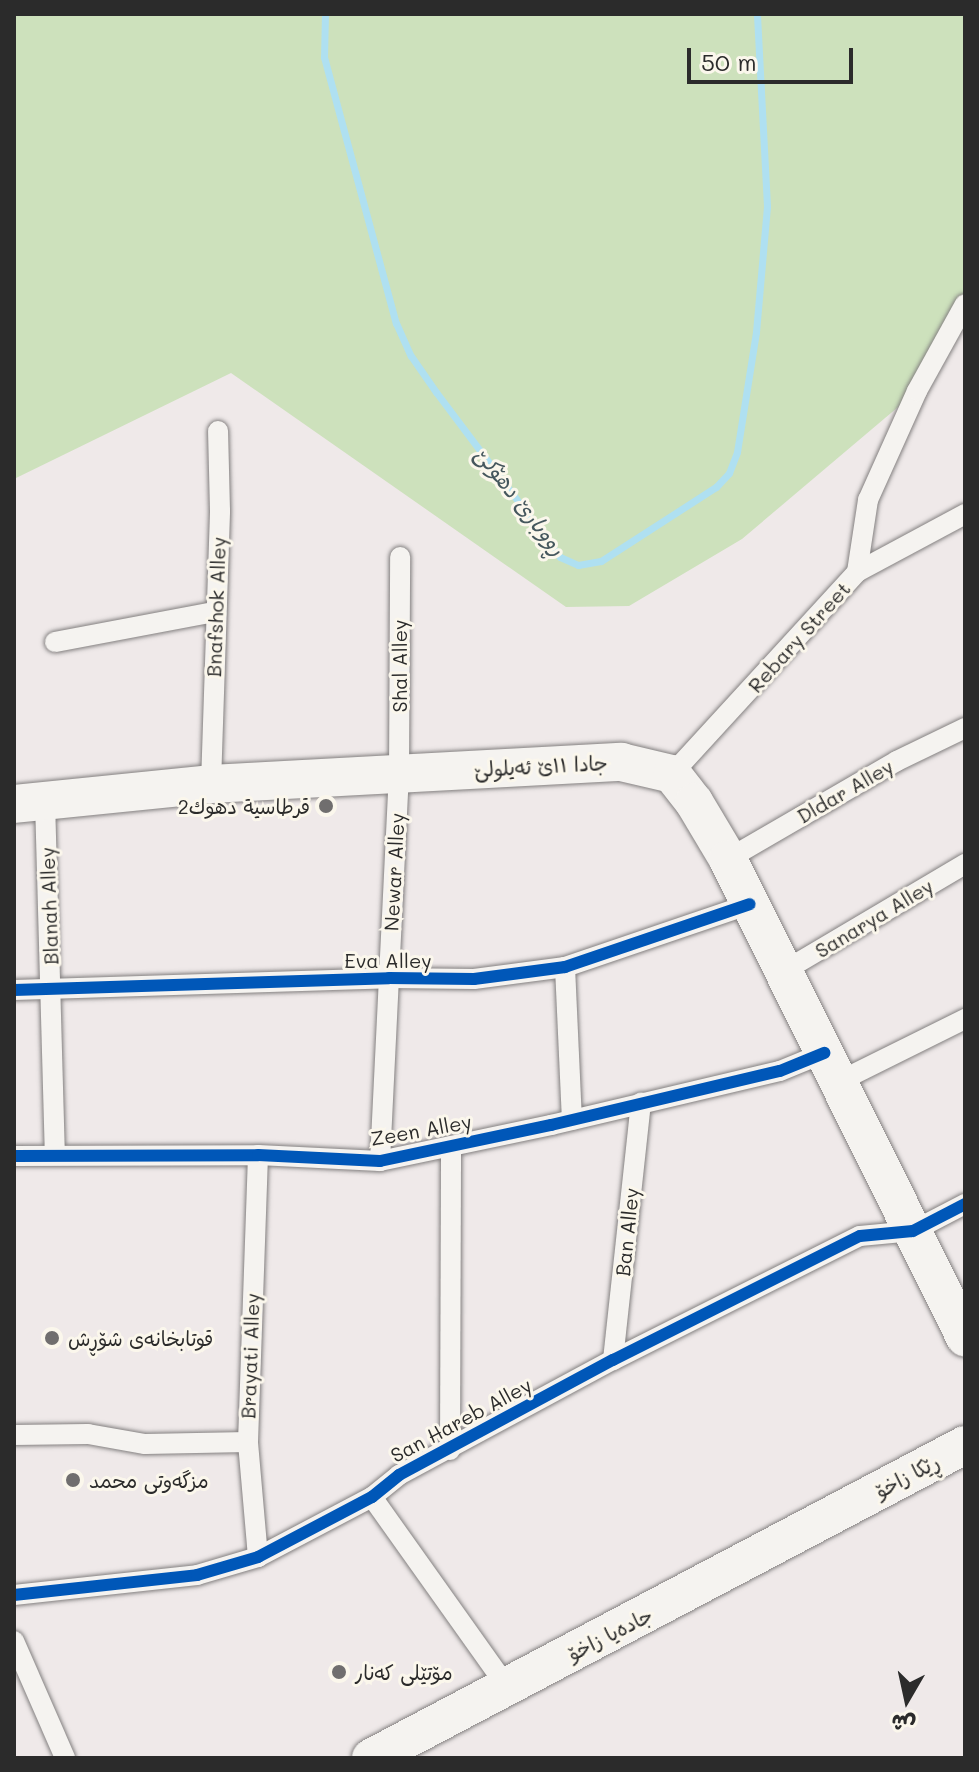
<!DOCTYPE html>
<html>
<head>
<meta charset="utf-8">
<style>
	body { margin:0 }
	#map { position:relative; width:979px; height:1772px; overflow:hidden; background:#efe9e9; font-family:Mali,"Playpen Sans Arabic",sans-serif }
	div>[style] { position:absolute }
	.green>* { inset:0; background:#cde1bc }
	.stream>* { height:7px; margin:-3.5px; padding:0 3.5px; transform-origin:3.5px; border-radius:3.5px; background:#afe0f1 }
	.roads { filter:drop-shadow(0 0 2px #838080) drop-shadow(0 0 2px #838080) }
	.street>* { height:20px; margin:-10px; padding:0 10px; transform-origin:10px; border-radius:10px; background:#f5f3f0 }
	.highway>* { height:38px; margin:-19px; padding:0 19px; transform-origin:19px; border-radius:19px; background:#f5f3f0 }
	.cycleway>* { height:12px; margin:-6px; padding:0 6px; transform-origin:6px; border-radius:6px; background:#0057b8 }
	.dots>* { width:22px; height:22px; translate:-50% -50%; box-sizing:border-box; border:4px solid #fbf7ec; border-radius:50% }
	span { translate:-50% -50%; white-space:nowrap; text-align:center; line-height:1.15; -webkit-text-stroke:6px #fbf7ec; paint-order:stroke }
	.street-label { font-size:20px; color:#2b2b2b }
	.poi-label { font-size:20px; color:#2b2b2b }
	.right { translate:-100% -50%; text-align:right }
	.left { translate:0 -50%; text-align:left }
	.water-label { font-size:22px; color:#45575d; font-style:italic }
	.frame { position:absolute; inset:0; border:16px solid #2b2b2b; pointer-events:none }
	.north { position:absolute; left:867px; top:1660px; width:80px; height:80px; -webkit-text-stroke:6px #fbf7ec; paint-order:stroke; rotate:189deg; font-size:22px; font-weight:700; line-height:32px; text-align:center; color:#2b2b2b }
	.north::after { content:''; display:block; margin:auto; width:28px; height:36px; background:#2b2b2b; clip-path:polygon(50% 0,100% 100%,50% 72%,0 100%) }
	.scale { position:absolute; left:687px; top:48px; width:166px; height:36px; box-sizing:border-box; border:4px solid #2b2b2b; border-top:0; padding-left:10px; font-size:24px; line-height:28px; white-space:nowrap; color:#2b2b2b; -webkit-text-stroke:6px #fbf7ec; paint-order:stroke }
</style>
</head>
<body>
<div id="map">
	<div class="green">
		<i style="clip-path:polygon(14px 14px,965px 14px,965px 304px,917px 391px,742px 539px,629px 606px,566px 607px,231px 373px,14px 479px)"></i>
	</div>
	<div class="stream">
		<i style="left:325px;top:14px;width:43px;rotate:91.3deg"></i>
		<i style="left:324px;top:57px;width:276px;rotate:74.9deg"></i>
		<i style="left:396px;top:323px;width:36px;rotate:66deg"></i>
		<i style="left:411px;top:356px;width:44px;rotate:55.2deg"></i>
		<i style="left:436px;top:392px;width:206px;rotate:53.1deg"></i>
		<i style="left:560px;top:557px;width:20px;rotate:24deg"></i>
		<i style="left:578px;top:565px;width:23px;rotate:-10deg"></i>
		<i style="left:601px;top:561px;width:137px;rotate:-32.8deg"></i>
		<i style="left:716px;top:487px;width:19px;rotate:-47deg"></i>
		<i style="left:729px;top:473px;width:22px;rotate:-69deg"></i>
		<i style="left:737px;top:452px;width:121px;rotate:-81deg"></i>
		<i style="left:756px;top:332px;width:126px;rotate:-85deg"></i>
		<i style="left:767px;top:206px;width:192px;rotate:-93deg"></i>
	</div>
	<div class="roads">
		<div class="street">
			<i style="left:857px;top:572px;width:123px;rotate:-28.2deg"></i>
			<i style="left:55px;top:642px;width:162px;rotate:-10.7deg"></i>
			<i style="left:672px;top:774px;width:274px;rotate:-47.5deg"></i>
			<i style="left:857px;top:572px;width:73px;rotate:-81.3deg"></i>
			<i style="left:868px;top:500px;width:120px;rotate:-65.8deg"></i>
			<i style="left:917px;top:391px;width:99px;rotate:-61.1deg"></i>
			<i style="left:211px;top:784px;width:273px;rotate:-88.1deg"></i>
			<i style="left:220px;top:511px;width:80px;rotate:-91.4deg"></i>
			<i style="left:45px;top:801px;width:354px;rotate:88.4deg"></i>
			<i style="left:728px;top:859px;width:195px;rotate:-30.1deg"></i>
			<i style="left:897px;top:761px;width:76px;rotate:-25.9deg"></i>
			<i style="left:565px;top:967px;width:153px;rotate:87.4deg"></i>
			<i style="left:784px;top:971px;width:210px;rotate:-30.6deg"></i>
			<i style="left:14px;top:990px;width:375px;rotate:-1.8deg"></i>
			<i style="left:389px;top:978px;width:85px;rotate:0.7deg"></i>
			<i style="left:474px;top:979px;width:92px;rotate:-7.5deg"></i>
			<i style="left:565px;top:967px;width:195px;rotate:-18.8deg"></i>
			<i style="left:838px;top:1082px;width:142px;rotate:-26.4deg"></i>
			<i style="left:14px;top:1156px;width:244px;rotate:-0.2deg"></i>
			<i style="left:258px;top:1155px;width:122px;rotate:2.8deg"></i>
			<i style="left:380px;top:1161px;width:175px;rotate:-11.9deg"></i>
			<i style="left:551px;top:1125px;width:235px;rotate:-13.3deg"></i>
			<i style="left:780px;top:1071px;width:48px;rotate:-22.2deg"></i>
			<i style="left:380px;top:1161px;width:386px;rotate:-87.2deg"></i>
			<i style="left:399px;top:775px;width:218px;rotate:-89.7deg"></i>
			<i style="left:613px;top:1360px;width:259px;rotate:-83.8deg"></i>
			<i style="left:14px;top:1435px;width:74px;rotate:-0.8deg"></i>
			<i style="left:88px;top:1434px;width:58px;rotate:10deg"></i>
			<i style="left:145px;top:1444px;width:103px;rotate:-1.1deg"></i>
			<i style="left:450px;top:1450px;width:304px;rotate:-89.8deg"></i>
			<i style="left:372px;top:1497px;width:233px;rotate:54.6deg"></i>
			<i style="left:258px;top:1557px;width:115px;rotate:-95deg"></i>
			<i style="left:248px;top:1442px;width:287px;rotate:-88deg"></i>
			<i style="left:14px;top:1595px;width:184px;rotate:-6.2deg"></i>
			<i style="left:197px;top:1575px;width:64px;rotate:-16.4deg"></i>
			<i style="left:258px;top:1557px;width:129px;rotate:-27.8deg"></i>
			<i style="left:372px;top:1497px;width:35px;rotate:-39deg"></i>
			<i style="left:399px;top:1475px;width:243px;rotate:-28.3deg"></i>
			<i style="left:613px;top:1360px;width:276px;rotate:-26.7deg"></i>
			<i style="left:860px;top:1236px;width:53px;rotate:-5.4deg"></i>
			<i style="left:913px;top:1231px;width:59px;rotate:-27.4deg"></i>
			<i style="left:14px;top:1641px;width:128px;rotate:66.4deg"></i>
		</div>
		<div class="highway">
			<i style="left:14px;top:804px;width:198px;rotate:-5.8deg"></i>
			<i style="left:211px;top:784px;width:411px;rotate:-3.1deg"></i>
			<i style="left:621px;top:762px;width:52px;rotate:13.2deg"></i>
			<i style="left:672px;top:774px;width:36px;rotate:52deg"></i>
			<i style="left:694px;top:802px;width:66px;rotate:59.2deg"></i>
			<i style="left:728px;top:859px;width:534px;rotate:63.63deg"></i>
			<i style="left:371px;top:1758px;width:671px;rotate:-27.79deg"></i>
		</div>
	</div>
	<div class="cycleway">
		<i style="left:14px;top:990px;width:375px;rotate:-1.8deg"></i>
		<i style="left:389px;top:978px;width:85px;rotate:0.7deg"></i>
		<i style="left:474px;top:979px;width:92px;rotate:-7.5deg"></i>
		<i style="left:565px;top:967px;width:195px;rotate:-18.8deg"></i>
		<i style="left:14px;top:1156px;width:244px;rotate:-0.2deg"></i>
		<i style="left:258px;top:1155px;width:122px;rotate:2.8deg"></i>
		<i style="left:380px;top:1161px;width:175px;rotate:-11.9deg"></i>
		<i style="left:551px;top:1125px;width:235px;rotate:-13.3deg"></i>
		<i style="left:780px;top:1071px;width:48px;rotate:-22.2deg"></i>
		<i style="left:14px;top:1595px;width:184px;rotate:-6.2deg"></i>
		<i style="left:197px;top:1575px;width:64px;rotate:-16.4deg"></i>
		<i style="left:258px;top:1557px;width:129px;rotate:-27.8deg"></i>
		<i style="left:372px;top:1497px;width:35px;rotate:-39deg"></i>
		<i style="left:399px;top:1475px;width:243px;rotate:-28.3deg"></i>
		<i style="left:613px;top:1360px;width:276px;rotate:-26.7deg"></i>
		<i style="left:860px;top:1236px;width:53px;rotate:-5.4deg"></i>
		<i style="left:913px;top:1231px;width:59px;rotate:-27.4deg"></i>
	</div>
	<div class="dots">
		<i style="left:326px;top:806px;background:#706e6e"></i>
		<i style="left:52px;top:1338px;background:#706e6e"></i>
		<i style="left:73px;top:1480px;background:#706e6e"></i>
		<i style="left:339px;top:1672px;background:#706e6e"></i>
	</div>
	<div class="street-label">
		<span style="left:216px;top:607px;rotate:-88deg">Bnafshok Alley</span>
		<span style="left:799px;top:637px;rotate:-48deg">Rebary Street</span>
		<span style="left:399px;top:666px;rotate:-90deg">Shal Alley</span>
		<span style="left:541px;top:766px;rotate:-3deg">جادا ١١ێ ئه‌یلولێ</span>
		<span style="left:845px;top:791px;rotate:-30deg">Dldar Alley</span>
		<span style="left:394px;top:872px;rotate:-87deg">Newar Alley</span>
		<span style="left:49px;top:906px;rotate:-92deg">Blanah Alley</span>
		<span style="left:874px;top:918px;rotate:-31deg">Sanarya Alley</span>
		<span style="left:388px;top:960px">Eva Alley</span>
		<span style="left:421px;top:1130px;rotate:-10deg">Zeen Alley</span>
		<span style="left:627px;top:1232px;rotate:-84deg">Ban Alley</span>
		<span style="left:250px;top:1356px;rotate:-88deg">Brayati Alley</span>
		<span style="left:461px;top:1420px;rotate:-28deg">San Hareb Alley</span>
		<span style="left:907px;top:1476px;rotate:-28deg">ڕێکا زاخۆ</span>
		<span style="left:610px;top:1634px;rotate:-27deg">جادەیا زاخۆ</span>
	</div>
	<div class="poi-label">
		<span class="right" style="left:310px;top:806px">قرطاسية دهوك2</span>
		<span class="left" style="left:68px;top:1338px">قوتابخانەی شۆڕش</span>
		<span class="left" style="left:89px;top:1480px">مزگەوتی محمد</span>
		<span class="left" style="left:355px;top:1672px">مۆتێلی کەنار</span>
	</div>
	<div class="water-label">
		<span style="left:521px;top:501px;rotate:52deg">ڕووبارێ دهۆكێ</span>
	</div>
	<div class="frame"></div>
	<div class="north">ش</div>
	<div class="scale">50 m</div>
</div>
</body>
</html>
